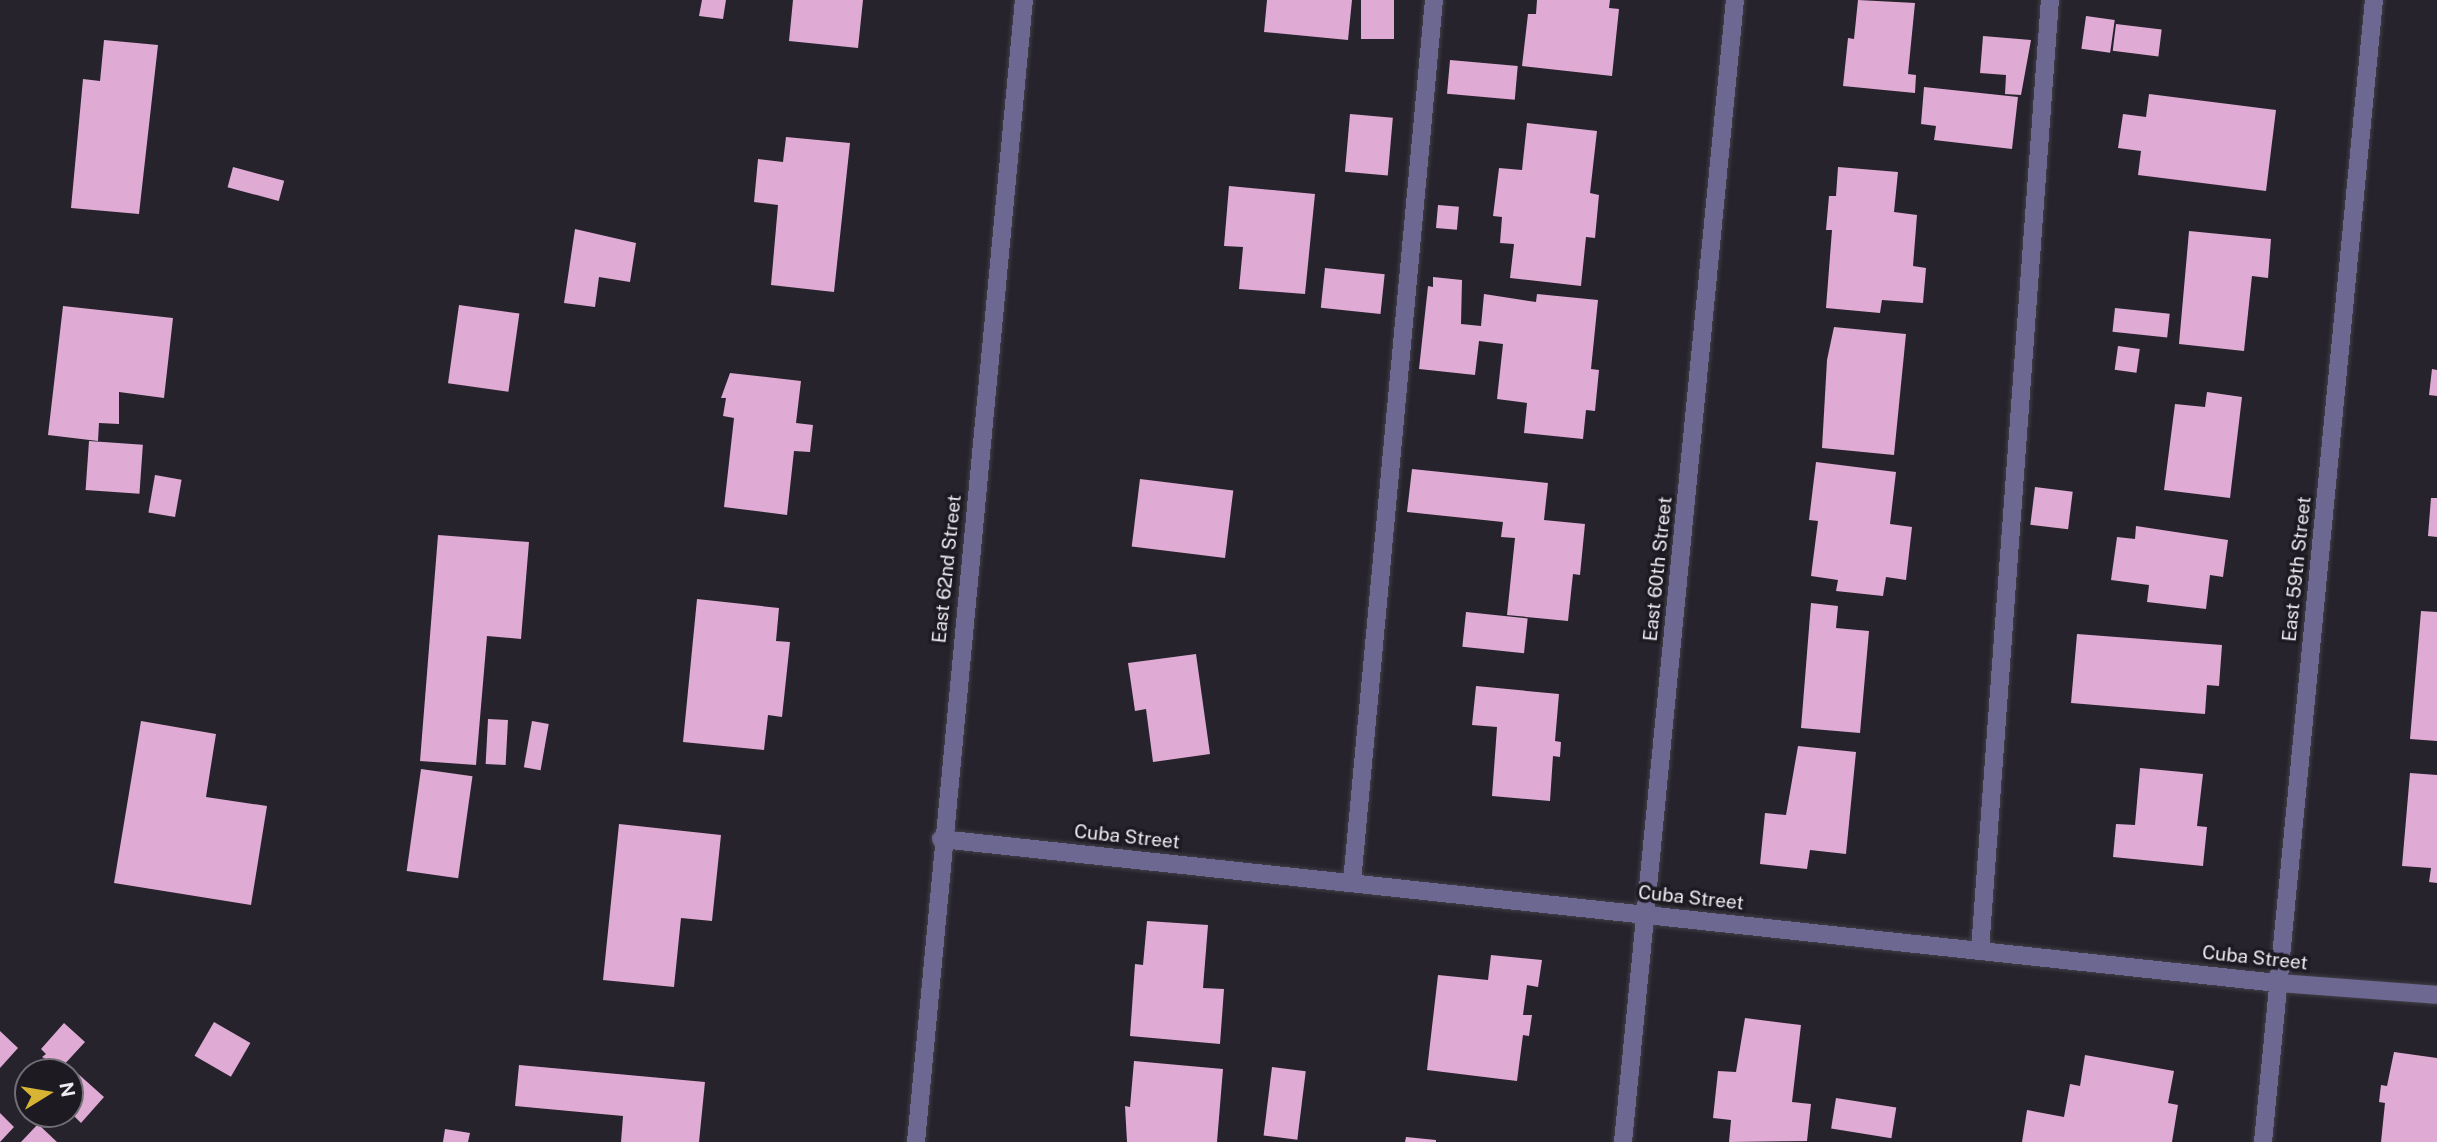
<!DOCTYPE html>
<html>
<head>
<meta charset="utf-8">
<style>
	body { margin:0 }
	#map { position:relative; width:2437px; height:1142px; overflow:hidden; background:#26232c; font-family:"Public Sans",sans-serif }
	div>[style] { position:absolute }
	.building>* { inset:0; background:#dfabd5; transform-origin:0 0 }
	.roads { filter:drop-shadow(0 0 2px #423f48) drop-shadow(0 0 2px #423f48) }
	.minor>* { height:18px; margin:-9px; padding:0 9px; transform-origin:9px; border-radius:9px; background:#6c6891 }
	span { translate:-50% -50%; white-space:nowrap; text-align:center; line-height:1.15; -webkit-text-stroke:7px #1d1a22; paint-order:stroke }
	.street-label { font-size:19px; color:#eeecf2 }
	.north { position:absolute; left:14px; top:1058px; width:70px; height:70px; box-sizing:border-box; background:#1d1a22; border:2px solid #716e75; border-radius:50%; rotate:79deg; font-size:19px; font-weight:700; line-height:28px; text-align:center; color:#eeecf2 }
	.north::after { content:''; display:block; margin:auto; width:24px; height:32px; background:#d7b434; clip-path:polygon(50% 0,100% 100%,50% 72%,0 100%) }
</style>
</head>
<body>
<div id="map">
	<div class="building">
		<i style="clip-path:polygon(702px 0,726px 0,723px 19px,699px 16px)"></i>
		<i style="clip-path:polygon(793px 0,863px 0,858px 48px,789px 41px)"></i>
		<i style="clip-path:polygon(1267px 0,1352px 0,1348px 40px,1264px 32px)"></i>
		<i style="left:1361px;top:0;width:33px;height:39px"></i>
		<i style="clip-path:polygon(1537px 0,1610px 0,1609px 8px,1619px 9px,1612px 76px,1522px 66px,1528px 14px,1536px 14px)"></i>
		<i style="clip-path:polygon(1858px 0,1915px 3px,1908px 74px,1916px 75px,1915px 93px,1843px 86px,1848px 38px,1854px 39px)"></i>
		<i style="left:2086px;top:16px;width:29px;height:33px;rotate:8deg"></i>
		<i style="left:2116px;top:24px;width:46px;height:27px;rotate:7deg"></i>
		<i style="clip-path:polygon(1983px 36px,2031px 40px,2021px 95px,2005px 94px,2006px 75px,1980px 73px)"></i>
		<i style="clip-path:polygon(104px 40px,158px 45px,139px 214px,71px 208px,83px 79px,100px 81px)"></i>
		<i style="left:1450px;top:60px;width:68px;height:34px;rotate:5deg"></i>
		<i style="clip-path:polygon(1924px 87px,2018px 97px,2012px 149px,1934px 140px,1936px 126px,1921px 124px)"></i>
		<i style="clip-path:polygon(2149px 94px,2276px 110px,2266px 191px,2138px 175px,2141px 151px,2118px 148px,2123px 114px,2146px 117px)"></i>
		<i style="left:1350px;top:114px;width:43px;height:58px;rotate:5deg"></i>
		<i style="clip-path:polygon(1527px 123px,1597px 131px,1590px 193px,1599px 195px,1595px 238px,1586px 237px,1581px 286px,1510px 278px,1514px 244px,1500px 243px,1502px 217px,1493px 216px,1499px 168px,1522px 170px)"></i>
		<i style="clip-path:polygon(786px 137px,850px 143px,834px 292px,771px 285px,778px 205px,754px 202px,758px 159px,783px 162px)"></i>
		<i style="left:233px;top:167px;width:53px;height:21px;rotate:15deg"></i>
		<i style="clip-path:polygon(1838px 167px,1898px 172px,1894px 212px,1917px 215px,1913px 266px,1926px 268px,1923px 303px,1882px 300px,1880px 313px,1826px 308px,1832px 230px,1826px 230px,1829px 196px,1836px 196px)"></i>
		<i style="clip-path:polygon(1229px 186px,1315px 194px,1305px 294px,1239px 289px,1243px 247px,1224px 246px)"></i>
		<i style="left:1438px;top:205px;width:21px;height:23px;rotate:5deg"></i>
		<i style="clip-path:polygon(575px 229px,636px 243px,630px 282px,599px 277px,595px 307px,564px 303px)"></i>
		<i style="clip-path:polygon(2189px 231px,2271px 239px,2268px 278px,2252px 276px,2244px 351px,2179px 344px)"></i>
		<i style="left:1325px;top:268px;width:60px;height:40px;rotate:6deg"></i>
		<i style="clip-path:polygon(1433px 277px,1462px 280px,1461px 324px,1481px 326px,1484px 294px,1536px 302px,1537px 294px,1598px 300px,1591px 369px,1599px 370px,1595px 411px,1586px 410px,1583px 439px,1524px 433px,1527px 403px,1497px 399px,1503px 344px,1479px 341px,1475px 375px,1419px 369px,1428px 286px,1433px 287px)"></i>
		<i style="left:459px;top:305px;width:61px;height:79px;rotate:8deg"></i>
		<i style="clip-path:polygon(63px 306px,173px 318px,164px 398px,119px 392px,119px 424px,99px 423px,98px 441px,48px 435px)"></i>
		<i style="left:2115px;top:308px;width:55px;height:24px;rotate:6deg"></i>
		<i style="clip-path:polygon(1834px 327px,1906px 334px,1894px 455px,1822px 448px,1827px 360px)"></i>
		<i style="left:2118px;top:346px;width:22px;height:24px;rotate:8deg"></i>
		<i style="clip-path:polygon(2432px 369px,2437px 370px,2437px 396px,2429px 395px)"></i>
		<i style="clip-path:polygon(730px 373px,801px 381px,796px 423px,813px 425px,810px 452px,794px 451px,787px 515px,724px 507px,734px 418px,723px 416px,726px 398px,721px 398px)"></i>
		<i style="clip-path:polygon(2207px 392px,2242px 397px,2230px 498px,2164px 490px,2175px 404px,2205px 407px)"></i>
		<i style="left:89px;top:441px;width:54px;height:49px;rotate:4deg"></i>
		<i style="clip-path:polygon(1816px 462px,1896px 472px,1890px 524px,1912px 527px,1906px 580px,1886px 577px,1883px 596px,1836px 591px,1838px 580px,1811px 576px,1818px 521px,1809px 520px)"></i>
		<i style="clip-path:polygon(1412px 469px,1548px 483px,1544px 520px,1585px 524px,1580px 575px,1573px 574px,1568px 621px,1507px 615px,1515px 538px,1501px 537px,1503px 522px,1407px 512px)"></i>
		<i style="left:155px;top:475px;width:27px;height:38px;rotate:10deg"></i>
		<i style="left:1140px;top:479px;width:94px;height:68px;rotate:7deg"></i>
		<i style="left:2035px;top:487px;width:38px;height:38px;rotate:7deg"></i>
		<i style="clip-path:polygon(2431px 498px,2437px 498px,2437px 537px,2428px 536px)"></i>
		<i style="clip-path:polygon(2136px 526px,2228px 540px,2223px 577px,2210px 575px,2206px 609px,2147px 602px,2149px 585px,2111px 580px,2117px 537px,2135px 539px)"></i>
		<i style="clip-path:polygon(438px 535px,529px 542px,521px 639px,487px 636px,476px 765px,420px 761px)"></i>
		<i style="clip-path:polygon(697px 599px,779px 608px,776px 641px,790px 642px,782px 717px,768px 715px,764px 750px,683px 742px)"></i>
		<i style="clip-path:polygon(1811px 603px,1838px 606px,1836px 628px,1869px 631px,1860px 733px,1801px 728px)"></i>
		<i style="clip-path:polygon(2421px 611px,2437px 612px,2437px 741px,2410px 739px)"></i>
		<i style="left:1466px;top:612px;width:62px;height:35px;rotate:6deg"></i>
		<i style="clip-path:polygon(2077px 634px,2222px 645px,2219px 686px,2207px 685px,2205px 714px,2071px 703px)"></i>
		<i style="clip-path:polygon(1196px 654px,1210px 754px,1153px 762px,1146px 709px,1135px 711px,1128px 663px)"></i>
		<i style="clip-path:polygon(1476px 686px,1559px 694px,1555px 741px,1561px 742px,1560px 757px,1553px 756px,1550px 801px,1492px 796px,1497px 727px,1472px 725px)"></i>
		<i style="left:488px;top:719px;width:20px;height:45px;rotate:3deg"></i>
		<i style="clip-path:polygon(141px 721px,216px 734px,206px 797px,267px 806px,251px 905px,114px 883px)"></i>
		<i style="left:532px;top:721px;width:17px;height:47px;rotate:10deg"></i>
		<i style="clip-path:polygon(1798px 746px,1856px 752px,1846px 854px,1810px 850px,1807px 869px,1760px 864px,1765px 813px,1786px 815px)"></i>
		<i style="clip-path:polygon(2140px 768px,2203px 774px,2197px 826px,2207px 827px,2203px 866px,2113px 857px,2116px 824px,2135px 825px)"></i>
		<i style="left:421px;top:769px;width:52px;height:103px;rotate:8deg"></i>
		<i style="clip-path:polygon(2410px 773px,2437px 775px,2437px 883px,2429px 882px,2431px 868px,2402px 866px)"></i>
		<i style="clip-path:polygon(619px 824px,721px 835px,712px 921px,681px 918px,674px 987px,603px 980px)"></i>
		<i style="clip-path:polygon(1147px 921px,1208px 925px,1203px 988px,1224px 989px,1220px 1044px,1130px 1036px,1135px 964px,1143px 965px)"></i>
		<i style="clip-path:polygon(1491px 955px,1542px 960px,1538px 987px,1527px 985px,1523px 1015px,1532px 1015px,1529px 1036px,1523px 1035px,1517px 1081px,1427px 1070px,1438px 975px,1488px 980px)"></i>
		<i style="clip-path:polygon(1745px 1018px,1801px 1025px,1792px 1102px,1811px 1104px,1807px 1141px,1729px 1142px,1731px 1120px,1713px 1118px,1718px 1071px,1736px 1072px)"></i>
		<i style="left:214px;top:1022px;width:42px;height:39px;rotate:30deg"></i>
		<i style="clip-path:polygon(64px 1023px,85px 1042px,61px 1068px,42px 1057px,46px 1054px,41px 1049px)"></i>
		<i style="clip-path:polygon(0 1031px,18px 1048px,0 1068px)"></i>
		<i style="clip-path:polygon(2394px 1052px,2437px 1058px,2437px 1142px,2381px 1142px,2385px 1103px,2379px 1102px,2381px 1085px,2387px 1086px)"></i>
		<i style="clip-path:polygon(2085px 1055px,2174px 1071px,2168px 1103px,2178px 1105px,2172px 1142px,2022px 1142px,2027px 1110px,2064px 1117px,2070px 1084px,2080px 1086px)"></i>
		<i style="clip-path:polygon(1134px 1061px,1223px 1069px,1217px 1142px,1127px 1142px,1125px 1106px,1130px 1107px)"></i>
		<i style="clip-path:polygon(519px 1065px,705px 1082px,699px 1142px,621px 1142px,623px 1116px,515px 1106px)"></i>
		<i style="left:1272px;top:1067px;width:34px;height:69px;rotate:7deg"></i>
		<i style="clip-path:polygon(76px 1072px,104px 1097px,81px 1123px,70px 1112px,70px 1078px)"></i>
		<i style="left:1836px;top:1098px;width:61px;height:31px;rotate:9deg"></i>
		<i style="clip-path:polygon(0 1113px,14px 1127px,0 1142px)"></i>
		<i style="clip-path:polygon(38px 1124px,57px 1142px,21px 1142px)"></i>
		<i style="clip-path:polygon(445px 1129px,470px 1133px,468px 1142px,443px 1142px)"></i>
		<i style="clip-path:polygon(1406px 1137px,1436px 1140px,1436px 1142px,1405px 1142px)"></i>
	</div>
	<div class="roads">
		<div class="minor">
			<i style="left:941px;top:839px;width:1345px;rotate:6.15deg"></i>
			<i style="left:2278px;top:983px;width:159px;rotate:4.3deg"></i>
			<i style="left:1352px;top:882px;width:886px;rotate:-84.69deg"></i>
			<i style="left:1980px;top:950px;width:953px;rotate:-85.79deg"></i>
			<i style="left:916px;top:1142px;width:1147px;rotate:-84.6deg"></i>
			<i style="left:1623px;top:1142px;width:1147px;rotate:-84.4deg"></i>
			<i style="left:2263px;top:1142px;width:1147px;rotate:-84.45deg"></i>
		</div>
	</div>
	<div class="street-label">
		<span style="left:947px;top:569px;rotate:-84deg">East 62nd Street</span>
		<span style="left:1658px;top:569px;rotate:-84deg">East 60th Street</span>
		<span style="left:2297px;top:569px;rotate:-84deg">East 59th Street</span>
		<span style="left:1127px;top:837px;rotate:6deg">Cuba Street</span>
		<span style="left:1691px;top:898px;rotate:6deg">Cuba Street</span>
		<span style="left:2255px;top:958px;rotate:6deg">Cuba Street</span>
	</div>
	<div class="north">N</div>
</div>
</body>
</html>
